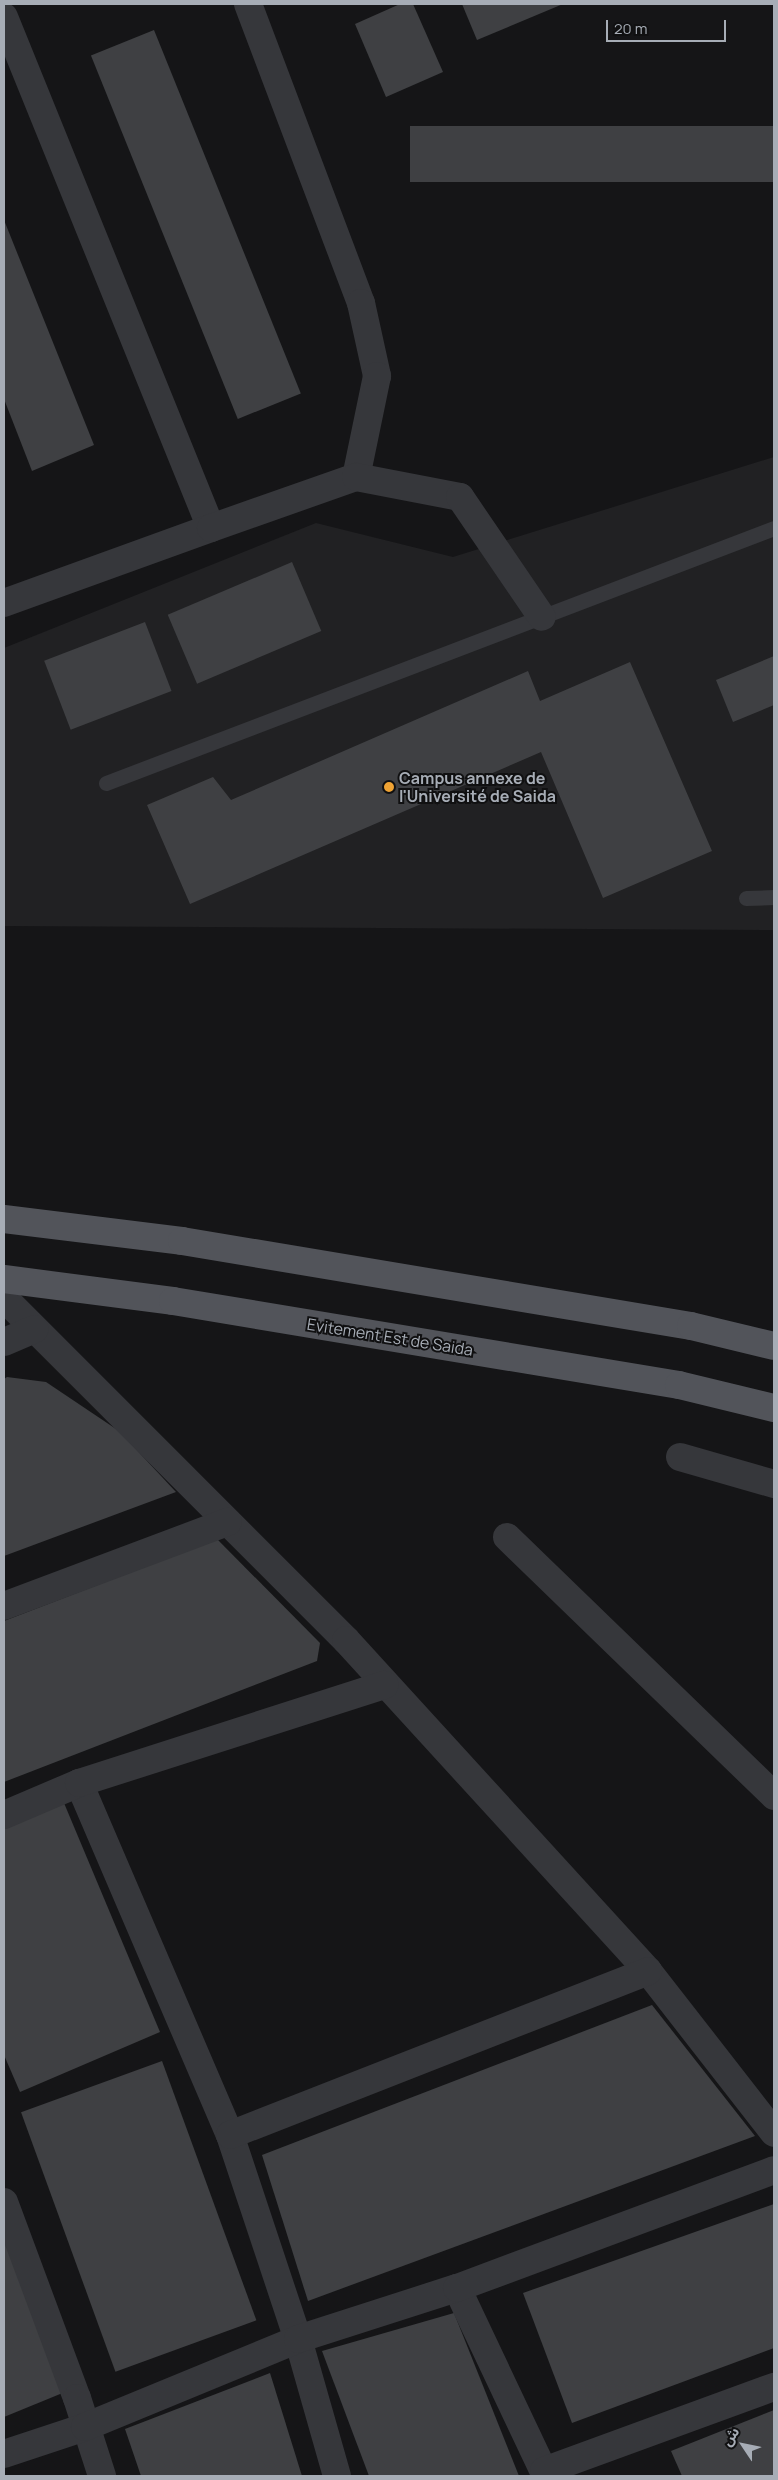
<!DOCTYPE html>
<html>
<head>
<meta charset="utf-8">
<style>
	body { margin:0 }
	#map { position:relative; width:778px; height:2480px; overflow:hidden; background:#151517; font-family:Manrope,"Noto Sans Arabic",sans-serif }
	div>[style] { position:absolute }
	.built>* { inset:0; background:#212123 }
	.building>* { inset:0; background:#3f4043; transform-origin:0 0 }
	.lane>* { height:15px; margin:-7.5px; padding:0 7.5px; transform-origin:7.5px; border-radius:7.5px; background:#36373b }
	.street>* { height:28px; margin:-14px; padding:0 14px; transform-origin:14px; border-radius:14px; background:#36373b }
	.primary>* { height:28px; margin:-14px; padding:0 14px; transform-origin:14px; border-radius:14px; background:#52545a }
	.dots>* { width:14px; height:14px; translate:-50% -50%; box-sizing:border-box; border:2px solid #101011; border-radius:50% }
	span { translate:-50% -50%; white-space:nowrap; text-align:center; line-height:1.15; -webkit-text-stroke:4px #101011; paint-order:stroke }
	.poi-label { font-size:16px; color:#a7adb6; font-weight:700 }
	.left { translate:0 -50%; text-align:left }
	.street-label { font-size:16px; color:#a7adb6 }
	.frame { position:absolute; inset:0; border:5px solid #a7adb6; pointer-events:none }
	.north { position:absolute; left:718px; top:2420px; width:50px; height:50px; -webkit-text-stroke:4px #101011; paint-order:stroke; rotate:304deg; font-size:14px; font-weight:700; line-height:20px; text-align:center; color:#a7adb6 }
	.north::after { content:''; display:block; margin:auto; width:18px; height:22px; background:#a7adb6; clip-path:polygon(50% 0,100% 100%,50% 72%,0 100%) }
	.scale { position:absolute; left:606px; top:20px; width:120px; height:22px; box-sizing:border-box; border:2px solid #a7adb6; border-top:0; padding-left:6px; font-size:15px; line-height:18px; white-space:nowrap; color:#a7adb6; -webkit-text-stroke:4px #101011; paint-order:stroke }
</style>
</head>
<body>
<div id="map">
	<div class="built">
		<i style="clip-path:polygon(774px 457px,774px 930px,4px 926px,4px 648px,316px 523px,453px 557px)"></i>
	</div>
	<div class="building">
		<i style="clip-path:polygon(400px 4px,413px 4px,443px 72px,386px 97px,355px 24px)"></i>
		<i style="clip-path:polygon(462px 4px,563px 4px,477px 40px)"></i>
		<i style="left:154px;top:30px;width:392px;height:68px;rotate:68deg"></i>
		<i style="left:774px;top:126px;width:56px;height:364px;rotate:90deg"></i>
		<i style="clip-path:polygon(4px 220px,94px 445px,32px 471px,4px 399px)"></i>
		<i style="left:292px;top:562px;width:75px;height:135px;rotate:67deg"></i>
		<i style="left:145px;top:622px;width:74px;height:108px;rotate:69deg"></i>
		<i style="clip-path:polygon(774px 656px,774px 705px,733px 722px,716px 680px)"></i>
		<i style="clip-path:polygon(630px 662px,712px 851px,603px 898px,541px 752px,190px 904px,147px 805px,213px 777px,231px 800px,528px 671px,540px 701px)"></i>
		<i style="clip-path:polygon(7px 1377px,46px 1382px,119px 1431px,176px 1492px,4px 1556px,4px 1379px)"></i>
		<i style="clip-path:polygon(217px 1539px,320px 1643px,317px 1661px,4px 1782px,4px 1621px)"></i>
		<i style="clip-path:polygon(64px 1803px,160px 2032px,20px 2092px,4px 2055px,4px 1829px)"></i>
		<i style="clip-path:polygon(652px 2005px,755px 2136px,308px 2301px,262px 2155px)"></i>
		<i style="left:162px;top:2061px;width:276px;height:150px;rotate:70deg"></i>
		<i style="clip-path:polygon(774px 2204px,774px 2348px,572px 2423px,523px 2293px)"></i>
		<i style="clip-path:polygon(4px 2235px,65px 2392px,4px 2417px)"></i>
		<i style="clip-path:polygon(454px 2313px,519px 2476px,369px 2476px,322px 2351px)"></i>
		<i style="clip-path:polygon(270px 2373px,302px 2476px,141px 2476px,125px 2429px)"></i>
		<i style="clip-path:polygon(774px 2410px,774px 2476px,682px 2476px,671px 2451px)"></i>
	</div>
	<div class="lane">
		<i style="left:106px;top:783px;width:715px;rotate:-20.89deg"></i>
		<i style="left:746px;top:898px;width:28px;rotate:-2deg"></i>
	</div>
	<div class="street">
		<i style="left:248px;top:4px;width:320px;rotate:69.3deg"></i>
		<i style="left:361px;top:303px;width:75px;rotate:77.6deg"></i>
		<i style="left:377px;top:376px;width:103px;rotate:101.7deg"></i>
		<i style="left:4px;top:17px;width:551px;rotate:67.95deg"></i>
		<i style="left:211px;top:528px;width:220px;rotate:160.1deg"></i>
		<i style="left:211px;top:528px;width:154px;rotate:-19.4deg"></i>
		<i style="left:356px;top:477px;width:106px;rotate:10.9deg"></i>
		<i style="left:460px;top:497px;width:145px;rotate:55.7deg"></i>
		<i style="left:4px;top:1298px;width:484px;rotate:45deg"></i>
		<i style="left:346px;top:1640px;width:448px;rotate:47.6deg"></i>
		<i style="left:648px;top:1971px;width:205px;rotate:52.1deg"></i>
		<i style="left:4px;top:1342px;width:33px;rotate:-23deg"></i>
		<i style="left:680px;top:1457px;width:98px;rotate:16deg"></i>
		<i style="left:507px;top:1537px;width:372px;rotate:44.1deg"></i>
		<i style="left:4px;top:1606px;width:239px;rotate:-20.6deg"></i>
		<i style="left:79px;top:1783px;width:383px;rotate:66.8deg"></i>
		<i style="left:230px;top:2135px;width:215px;rotate:71.6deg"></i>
		<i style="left:298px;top:2339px;width:142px;rotate:74.1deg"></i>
		<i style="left:4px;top:1815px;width:82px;rotate:-23.1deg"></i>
		<i style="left:79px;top:1783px;width:321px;rotate:-17.8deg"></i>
		<i style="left:230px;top:2135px;width:449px;rotate:-21.4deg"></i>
		<i style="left:4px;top:2202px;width:209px;rotate:69.6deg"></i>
		<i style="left:77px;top:2398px;width:82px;rotate:72.2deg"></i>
		<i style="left:457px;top:2288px;width:208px;rotate:64.7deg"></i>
		<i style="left:4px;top:2454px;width:85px;rotate:-18.4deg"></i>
		<i style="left:85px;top:2427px;width:230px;rotate:-22.4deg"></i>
		<i style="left:298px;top:2339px;width:167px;rotate:-17.8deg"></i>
		<i style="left:457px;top:2288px;width:338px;rotate:-20.4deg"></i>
		<i style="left:544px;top:2471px;width:245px;rotate:-20.1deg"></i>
	</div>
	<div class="primary">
		<i style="left:4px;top:1219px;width:179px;rotate:7deg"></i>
		<i style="left:182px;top:1241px;width:516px;rotate:9.48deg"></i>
		<i style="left:691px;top:1326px;width:85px;rotate:13.5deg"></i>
		<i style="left:4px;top:1279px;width:170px;rotate:7.4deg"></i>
		<i style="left:173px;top:1301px;width:513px;rotate:9.43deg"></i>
		<i style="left:679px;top:1385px;width:98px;rotate:13.6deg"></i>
	</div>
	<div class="dots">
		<i style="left:389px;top:787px;background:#efa334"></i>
	</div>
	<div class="poi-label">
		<span class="left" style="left:399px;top:787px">Campus annexe de<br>l'Université de Saida</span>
	</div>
	<div class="street-label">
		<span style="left:390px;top:1337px;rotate:9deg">Evitement Est de Saida</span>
	</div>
	<div class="frame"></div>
	<div class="north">ش</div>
	<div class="scale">20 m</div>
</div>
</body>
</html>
